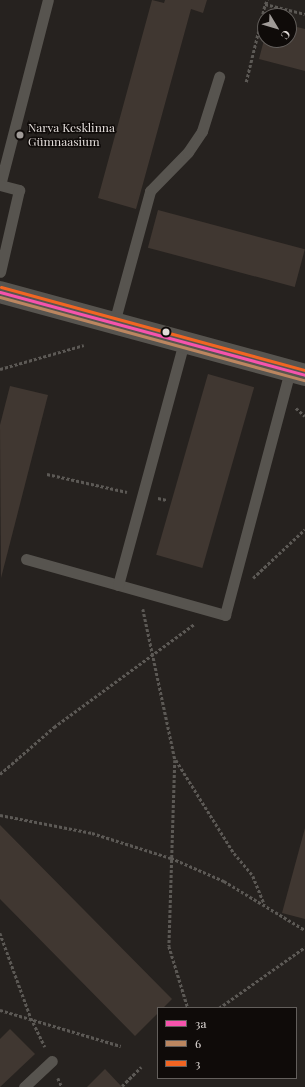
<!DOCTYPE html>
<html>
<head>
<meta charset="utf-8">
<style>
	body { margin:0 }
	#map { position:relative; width:305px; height:1087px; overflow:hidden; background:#26221f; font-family:"Playfair Display",serif }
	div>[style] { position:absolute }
	.building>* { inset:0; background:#403731; transform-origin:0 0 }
	.path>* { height:2.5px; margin-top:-1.25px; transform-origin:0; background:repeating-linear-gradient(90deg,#5c5955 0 3px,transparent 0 5px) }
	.lane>* { height:11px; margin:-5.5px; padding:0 5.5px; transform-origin:5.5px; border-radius:5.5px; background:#57544f }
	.street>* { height:22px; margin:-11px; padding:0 11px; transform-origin:11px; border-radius:11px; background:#57544f }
	.bus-1>* { height:3px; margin:-1.5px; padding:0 1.5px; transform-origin:1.5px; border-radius:1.5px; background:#f653ac }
	.bus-2>* { height:3px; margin:-1.5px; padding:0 1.5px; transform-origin:1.5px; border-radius:1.5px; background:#bb8660 }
	.bus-3>* { height:3px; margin:-1.5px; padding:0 1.5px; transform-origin:1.5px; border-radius:1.5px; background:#f26522 }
	.dots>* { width:11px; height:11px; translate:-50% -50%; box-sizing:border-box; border:2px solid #0f0b09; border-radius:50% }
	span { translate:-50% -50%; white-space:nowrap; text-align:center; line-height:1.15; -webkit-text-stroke:3px #0f0b09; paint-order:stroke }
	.poi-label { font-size:12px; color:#e2dcd9 }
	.left { translate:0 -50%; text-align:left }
	.legend { position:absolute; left:157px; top:1007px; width:140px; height:72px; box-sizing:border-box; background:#0f0b09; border:1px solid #635f5c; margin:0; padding:5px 7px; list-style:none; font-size:12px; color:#e2dcd9 }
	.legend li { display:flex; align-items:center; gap:8px; height:20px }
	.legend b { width:20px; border:1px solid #635f5c }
	.north { position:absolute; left:257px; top:8px; width:40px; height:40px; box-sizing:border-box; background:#0f0b09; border:1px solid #635f5c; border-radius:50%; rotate:128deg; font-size:11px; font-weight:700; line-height:16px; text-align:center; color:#e2dcd9 }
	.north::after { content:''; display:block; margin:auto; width:14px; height:18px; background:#a09b98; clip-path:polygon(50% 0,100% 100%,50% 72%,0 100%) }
</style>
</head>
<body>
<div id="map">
	<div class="building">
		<i style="clip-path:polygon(152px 0,164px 3px,165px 0,207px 0,203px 13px,191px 9px,136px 209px,98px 198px)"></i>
		<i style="clip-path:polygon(289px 25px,305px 29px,305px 71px,259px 59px,264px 40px,289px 40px)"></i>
		<i style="left:158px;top:210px;width:152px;height:39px;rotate:15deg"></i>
		<i style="left:208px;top:374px;width:48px;height:188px;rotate:16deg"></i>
		<i style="clip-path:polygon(10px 386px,48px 395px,1px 578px,0 425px)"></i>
		<i style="clip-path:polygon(0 825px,172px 999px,163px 1008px,158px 1008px,158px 1013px,135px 1036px,0 899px)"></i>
		<i style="clip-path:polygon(305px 828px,305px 919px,282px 913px)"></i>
		<i style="clip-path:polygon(10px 1029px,35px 1054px,0 1087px,0 1039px)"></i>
		<i style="clip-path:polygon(105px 1069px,122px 1087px,87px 1087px)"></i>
	</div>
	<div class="path">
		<i style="left:265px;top:4px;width:41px;rotate:14deg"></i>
		<i style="left:246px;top:82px;width:80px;rotate:-76.3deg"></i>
		<i style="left:265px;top:4px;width:5px;rotate:-53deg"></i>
		<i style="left:0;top:369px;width:87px;rotate:-15.9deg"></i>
		<i style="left:296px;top:408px;width:12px;rotate:42deg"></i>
		<i style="left:47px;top:474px;width:82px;rotate:12.7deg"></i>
		<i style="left:158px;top:498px;width:9px;rotate:13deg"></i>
		<i style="left:253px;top:578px;width:71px;rotate:-43.3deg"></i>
		<i style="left:143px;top:609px;width:154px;rotate:78deg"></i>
		<i style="left:175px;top:760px;width:186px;rotate:91.8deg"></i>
		<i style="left:169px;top:946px;width:65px;rotate:73deg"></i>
		<i style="left:176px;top:760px;width:110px;rotate:58.1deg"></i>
		<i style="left:234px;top:853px;width:30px;rotate:50deg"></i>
		<i style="left:253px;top:876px;width:31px;rotate:68deg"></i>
		<i style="left:0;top:774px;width:72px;rotate:-41deg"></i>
		<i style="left:54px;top:727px;width:174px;rotate:-36.3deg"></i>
		<i style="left:0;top:815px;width:94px;rotate:11.1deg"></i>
		<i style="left:92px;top:833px;width:83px;rotate:17.6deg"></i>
		<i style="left:171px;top:858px;width:58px;rotate:23.5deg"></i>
		<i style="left:224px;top:881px;width:95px;rotate:31.2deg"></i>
		<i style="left:0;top:933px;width:90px;rotate:70deg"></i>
		<i style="left:31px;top:1018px;width:32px;rotate:64deg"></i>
		<i style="left:219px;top:1008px;width:105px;rotate:-35.3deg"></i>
		<i style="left:0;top:1010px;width:126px;rotate:16.6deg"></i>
		<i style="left:58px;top:1078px;width:10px;rotate:66deg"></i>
		<i style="left:122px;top:1086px;width:27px;rotate:-45deg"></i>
	</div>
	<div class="lane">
		<i style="left:0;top:185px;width:191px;rotate:-75.5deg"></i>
		<i style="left:0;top:185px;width:20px;rotate:15deg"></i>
		<i style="left:19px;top:190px;width:84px;rotate:103deg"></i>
		<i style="left:114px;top:323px;width:137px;rotate:-74.7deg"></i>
		<i style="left:150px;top:191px;width:54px;rotate:-45.7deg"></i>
		<i style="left:188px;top:152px;width:25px;rotate:-56deg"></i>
		<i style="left:202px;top:131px;width:57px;rotate:-72.5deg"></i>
		<i style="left:26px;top:559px;width:207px;rotate:15.7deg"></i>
		<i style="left:225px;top:615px;width:253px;rotate:-75.1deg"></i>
		<i style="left:118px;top:585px;width:252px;rotate:-74.8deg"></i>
		<i style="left:24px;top:1087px;width:38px;rotate:-43deg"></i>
	</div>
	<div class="street">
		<i style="left:0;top:292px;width:316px;rotate:15.2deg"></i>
	</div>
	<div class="bus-1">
		<i style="left:0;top:292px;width:316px;rotate:15.2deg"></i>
	</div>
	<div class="bus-2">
		<i style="left:0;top:297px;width:315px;rotate:15.3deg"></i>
	</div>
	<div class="bus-3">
		<i style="left:1px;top:287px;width:315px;rotate:15.3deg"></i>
	</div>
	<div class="dots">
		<i style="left:20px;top:135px;background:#a09b98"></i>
		<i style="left:166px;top:332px;background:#e2dcd9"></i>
	</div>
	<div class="poi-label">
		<span class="left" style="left:28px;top:135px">Narva Kesklinna<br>Gümnaasium</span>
	</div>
	<ul class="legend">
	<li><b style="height:5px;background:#f653ac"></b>3a</li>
	<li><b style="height:5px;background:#bb8660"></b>6</li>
	<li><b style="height:5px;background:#f26522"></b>3</li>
	</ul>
	<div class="north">С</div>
</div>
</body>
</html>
